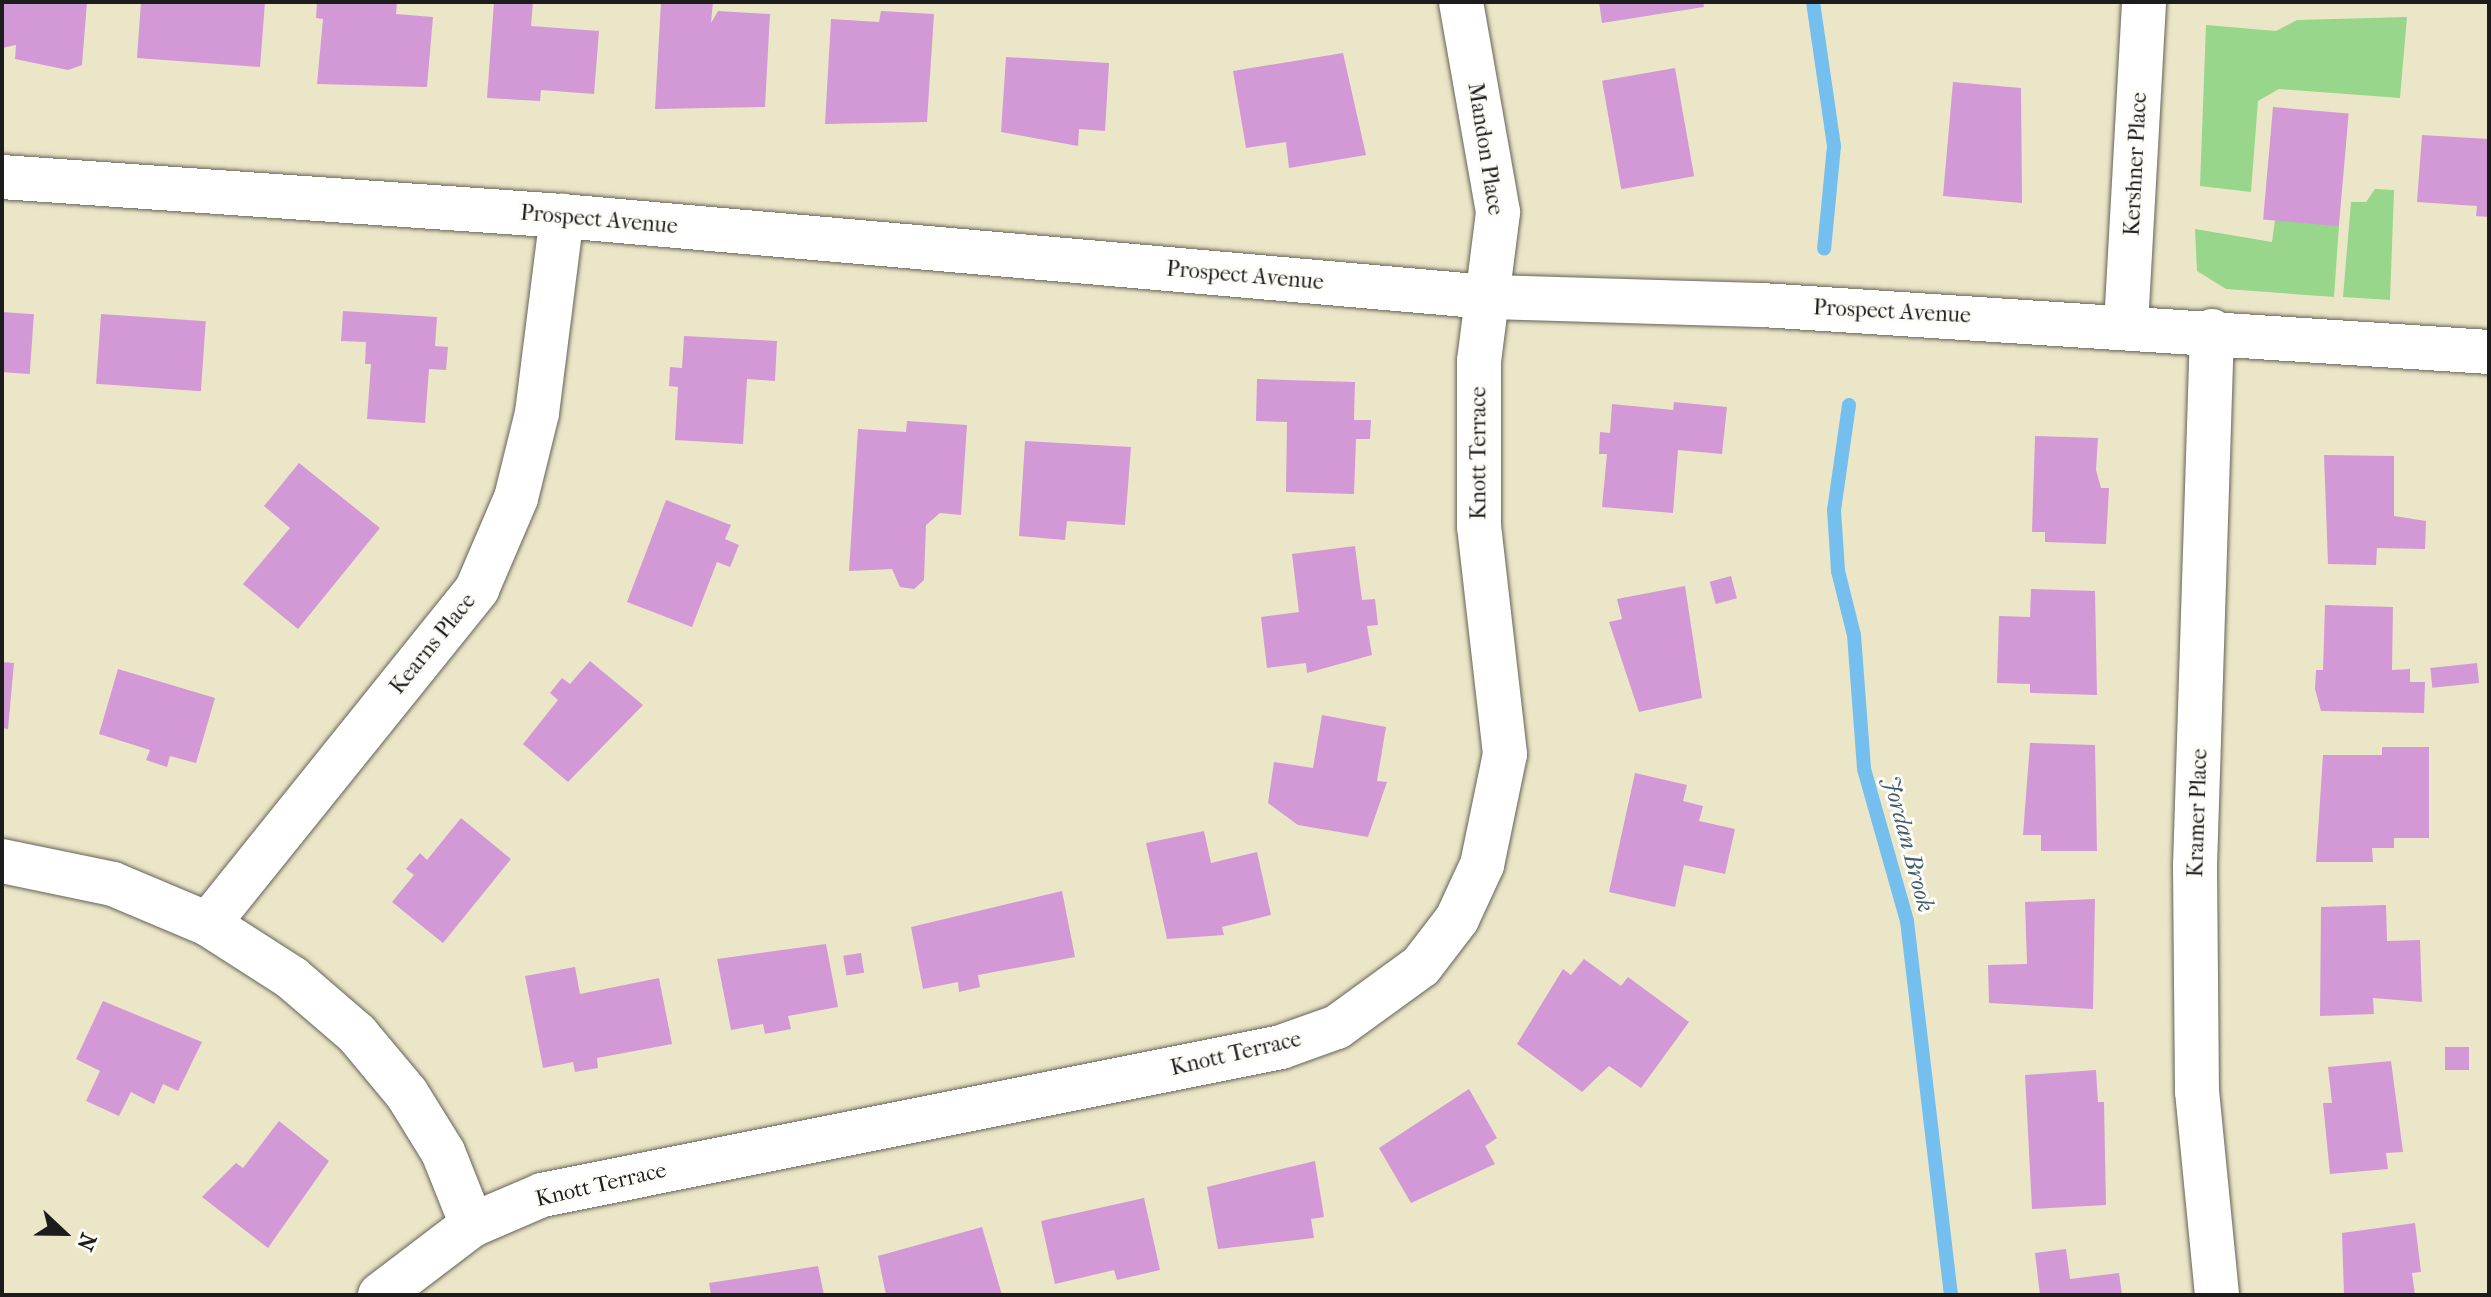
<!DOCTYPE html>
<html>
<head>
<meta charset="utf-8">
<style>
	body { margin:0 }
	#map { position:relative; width:2491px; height:1297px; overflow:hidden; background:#ece6c8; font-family:"IM FELL French Canon",serif }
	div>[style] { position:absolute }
	.green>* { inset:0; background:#97d68b }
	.stream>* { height:14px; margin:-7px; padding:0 7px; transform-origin:7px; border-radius:7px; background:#75bfee }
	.building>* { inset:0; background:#d399d6; transform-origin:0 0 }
	.roads { filter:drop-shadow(0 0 2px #656358) drop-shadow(0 0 2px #656358) }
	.minor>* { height:44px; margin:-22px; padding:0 22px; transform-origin:22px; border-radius:22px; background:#fff }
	span { translate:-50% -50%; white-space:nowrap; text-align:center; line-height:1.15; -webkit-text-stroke:6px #fdfcf7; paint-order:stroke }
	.street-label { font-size:22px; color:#1c1c1c }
	.water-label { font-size:24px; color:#405d70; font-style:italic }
	.frame { position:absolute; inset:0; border:4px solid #1c1c1c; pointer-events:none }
	.north { position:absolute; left:24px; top:1193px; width:80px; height:80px; -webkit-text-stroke:6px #fdfcf7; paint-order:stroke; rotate:112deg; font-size:22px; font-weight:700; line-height:32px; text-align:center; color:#1c1c1c }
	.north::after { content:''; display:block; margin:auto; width:28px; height:36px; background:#1c1c1c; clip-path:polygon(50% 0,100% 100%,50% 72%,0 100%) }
</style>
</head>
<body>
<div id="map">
	<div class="green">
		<i style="clip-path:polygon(2407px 17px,2400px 98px,2279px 89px,2258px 101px,2251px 192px,2200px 186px,2206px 25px,2276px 31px,2297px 20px)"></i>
		<i style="clip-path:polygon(2375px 189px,2394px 190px,2390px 300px,2343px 297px,2351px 202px,2366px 202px)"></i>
		<i style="clip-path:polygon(2275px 220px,2339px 225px,2334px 297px,2226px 289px,2197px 271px,2195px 229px,2272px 242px)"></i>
	</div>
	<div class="stream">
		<i style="left:1813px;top:2px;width:146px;rotate:81.7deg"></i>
		<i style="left:1834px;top:146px;width:103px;rotate:95.5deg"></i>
		<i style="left:1849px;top:405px;width:106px;rotate:98.1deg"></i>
		<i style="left:1834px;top:510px;width:61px;rotate:86.2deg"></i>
		<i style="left:1838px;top:571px;width:66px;rotate:76deg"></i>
		<i style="left:1854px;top:635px;width:134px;rotate:85.7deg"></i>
		<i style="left:1864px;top:769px;width:158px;rotate:74.2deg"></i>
		<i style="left:1907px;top:921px;width:377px;rotate:83.3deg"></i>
	</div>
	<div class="building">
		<i style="clip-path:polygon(2px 2px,87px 2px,82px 65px,68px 70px,15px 59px,16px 45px,2px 48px)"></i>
		<i style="clip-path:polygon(141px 2px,265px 2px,260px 67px,137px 58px)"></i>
		<i style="clip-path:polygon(317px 2px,397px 2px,396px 14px,433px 17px,427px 87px,317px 84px,323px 19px,316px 18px)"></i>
		<i style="clip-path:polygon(494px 2px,533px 2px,531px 26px,599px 31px,594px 94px,541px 90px,540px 101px,487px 98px)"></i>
		<i style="clip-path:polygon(661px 2px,713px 2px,711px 23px,718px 11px,770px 14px,765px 107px,655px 109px)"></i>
		<i style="clip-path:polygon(1599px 2px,1703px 2px,1704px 7px,1602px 23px)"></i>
		<i style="clip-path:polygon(881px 11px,934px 14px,927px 122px,825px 124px,831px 19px,879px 22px)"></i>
		<i style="clip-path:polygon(1343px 53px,1366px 155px,1289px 168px,1286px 142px,1246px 148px,1233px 71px)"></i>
		<i style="clip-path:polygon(1006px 57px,1109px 63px,1105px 131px,1079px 129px,1078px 146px,1001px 132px)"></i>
		<i style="left:1675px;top:68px;width:110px;height:74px;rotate:80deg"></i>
		<i style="clip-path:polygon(1953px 82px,2021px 88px,2022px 203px,1943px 196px)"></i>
		<i style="left:2273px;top:107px;width:76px;height:113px;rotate:5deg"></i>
		<i style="clip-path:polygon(2422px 135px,2489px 139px,2489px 217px,2476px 216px,2477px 206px,2417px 202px)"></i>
		<i style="clip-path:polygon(343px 311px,437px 317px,435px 346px,448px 347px,446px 370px,429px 369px,425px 423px,367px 419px,371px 364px,365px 364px,366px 342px,341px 341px)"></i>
		<i style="left:2px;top:312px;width:32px;height:60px;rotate:4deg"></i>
		<i style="left:101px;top:314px;width:105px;height:70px;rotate:4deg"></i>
		<i style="clip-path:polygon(684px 336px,777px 341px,775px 381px,747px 379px,743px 444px,675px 440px,678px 387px,669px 386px,670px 367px,682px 368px)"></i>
		<i style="clip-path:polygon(1257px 379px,1355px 382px,1354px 420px,1371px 420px,1370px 439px,1356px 439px,1354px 494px,1286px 492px,1287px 422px,1256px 421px)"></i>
		<i style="clip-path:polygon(1674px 402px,1727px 407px,1722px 454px,1678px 450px,1673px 513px,1602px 507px,1607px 454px,1599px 454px,1600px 432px,1610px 433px,1612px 404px,1673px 410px)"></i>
		<i style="clip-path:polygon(907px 421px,967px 425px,961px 515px,940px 513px,926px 525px,924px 580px,914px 589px,900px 587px,892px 569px,849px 571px,858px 429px,906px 432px)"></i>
		<i style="clip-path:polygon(2035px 436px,2098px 438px,2096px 470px,2101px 488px,2109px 488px,2106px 544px,2045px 542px,2045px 532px,2032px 532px)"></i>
		<i style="clip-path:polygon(1025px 441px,1131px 447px,1125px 525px,1067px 521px,1065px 540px,1019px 536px)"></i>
		<i style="clip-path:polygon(2324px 455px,2394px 456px,2394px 516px,2426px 521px,2425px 549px,2377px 548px,2376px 565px,2328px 564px)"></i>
		<i style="clip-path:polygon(299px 463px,380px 528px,298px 629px,243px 584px,290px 528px,264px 506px)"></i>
		<i style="clip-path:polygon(666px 500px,731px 525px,725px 539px,739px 545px,730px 567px,717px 562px,692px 627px,627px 602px)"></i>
		<i style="clip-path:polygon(1355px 546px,1362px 600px,1375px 599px,1378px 625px,1367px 626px,1372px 655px,1307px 673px,1306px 663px,1267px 668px,1261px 617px,1299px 612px,1292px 554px)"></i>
		<i style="left:1731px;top:576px;width:23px;height:22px;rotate:75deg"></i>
		<i style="clip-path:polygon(1685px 586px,1702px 698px,1639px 712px,1609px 622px,1622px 619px,1617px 599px)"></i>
		<i style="clip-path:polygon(2031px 589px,2095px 591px,2097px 695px,2030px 693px,2030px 684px,1997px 683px,1999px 616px,2030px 617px)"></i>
		<i style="clip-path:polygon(2325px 605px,2393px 607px,2392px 670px,2410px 669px,2410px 682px,2425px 682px,2424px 713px,2321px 711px,2315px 689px,2316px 670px,2323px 670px)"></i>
		<i style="clip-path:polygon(590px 661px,643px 705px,568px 782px,523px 744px,558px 700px,550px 693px,562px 678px,570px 684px)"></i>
		<i style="clip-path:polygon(2px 662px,14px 663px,8px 729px,2px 728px)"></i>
		<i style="left:2477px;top:663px;width:20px;height:47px;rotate:84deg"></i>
		<i style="clip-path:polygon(118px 669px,215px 698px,196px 763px,170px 756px,167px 767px,146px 760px,150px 750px,99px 734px)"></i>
		<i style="clip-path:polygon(1322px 715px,1386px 727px,1377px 781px,1387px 782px,1368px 837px,1298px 825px,1268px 803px,1274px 762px,1313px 768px)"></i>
		<i style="clip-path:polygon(2030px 743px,2095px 745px,2097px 851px,2041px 851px,2041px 835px,2023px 835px)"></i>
		<i style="clip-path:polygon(2382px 747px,2429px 747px,2429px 838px,2394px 838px,2394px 848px,2372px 848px,2373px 862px,2316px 862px,2323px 755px,2382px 755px)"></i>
		<i style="clip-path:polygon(1635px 773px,1687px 785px,1683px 801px,1703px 806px,1699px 821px,1735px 829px,1725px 874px,1684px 865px,1675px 907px,1609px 892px)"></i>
		<i style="clip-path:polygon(461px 818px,511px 859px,443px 943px,392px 902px,414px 875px,406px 869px,420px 853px,427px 860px)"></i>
		<i style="clip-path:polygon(1204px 831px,1211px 863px,1257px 852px,1271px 915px,1222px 927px,1224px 935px,1167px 939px,1146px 843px)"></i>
		<i style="clip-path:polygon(1062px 891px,1075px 957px,978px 975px,980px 987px,959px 992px,958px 982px,923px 989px,911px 927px)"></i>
		<i style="clip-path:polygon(2095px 899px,2093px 1009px,1989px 1003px,1988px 965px,2027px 964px,2025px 902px)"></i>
		<i style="clip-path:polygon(2386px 905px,2387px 941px,2420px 940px,2422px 1002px,2373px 998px,2374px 1014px,2320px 1016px,2321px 907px)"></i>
		<i style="clip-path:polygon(826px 944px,838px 1007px,788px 1016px,791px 1029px,765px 1034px,763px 1024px,731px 1030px,717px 959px)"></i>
		<i style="left:861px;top:953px;width:20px;height:18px;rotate:81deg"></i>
		<i style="clip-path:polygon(1584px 959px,1621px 986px,1628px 977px,1689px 1022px,1641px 1088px,1609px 1066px,1582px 1092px,1517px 1044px,1563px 969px,1571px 975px)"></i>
		<i style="clip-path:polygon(575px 967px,580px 994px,659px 978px,672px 1044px,597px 1058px,598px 1068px,575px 1072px,573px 1062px,543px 1068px,525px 976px)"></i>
		<i style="clip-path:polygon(103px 1001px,202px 1042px,178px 1091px,163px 1084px,154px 1104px,131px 1092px,119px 1116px,86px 1101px,100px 1071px,76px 1059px)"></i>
		<i style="left:2469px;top:1047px;width:23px;height:24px;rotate:90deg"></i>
		<i style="clip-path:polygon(2391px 1061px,2403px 1152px,2386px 1153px,2388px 1169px,2330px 1174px,2323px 1103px,2332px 1103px,2328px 1067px)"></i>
		<i style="clip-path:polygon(2096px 1070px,2098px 1102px,2104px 1102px,2106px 1205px,2032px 1209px,2025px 1075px)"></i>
		<i style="clip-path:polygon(1469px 1089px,1497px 1138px,1485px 1146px,1495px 1164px,1411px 1203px,1379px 1148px)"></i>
		<i style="clip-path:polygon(279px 1121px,329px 1161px,268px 1248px,202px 1197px,236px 1163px,243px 1168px)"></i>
		<i style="clip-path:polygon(1315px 1161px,1324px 1217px,1311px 1219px,1314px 1238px,1218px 1249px,1207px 1187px)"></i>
		<i style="clip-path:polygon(1144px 1198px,1160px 1270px,1117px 1280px,1114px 1270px,1055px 1284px,1041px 1221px)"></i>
		<i style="clip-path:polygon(2415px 1223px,2421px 1272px,2412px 1273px,2415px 1295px,2344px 1295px,2342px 1233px)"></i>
		<i style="clip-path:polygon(982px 1227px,1002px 1295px,886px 1295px,878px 1256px)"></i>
		<i style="clip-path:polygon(2066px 1249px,2070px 1279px,2119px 1273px,2122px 1295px,2040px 1295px,2035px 1253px)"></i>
		<i style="clip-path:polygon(818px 1266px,824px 1295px,711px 1295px,709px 1283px)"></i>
	</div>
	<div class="roads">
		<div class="minor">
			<i style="left:2px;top:177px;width:561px;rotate:3.98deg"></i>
			<i style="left:562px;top:216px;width:930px;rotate:5deg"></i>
			<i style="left:1488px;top:297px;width:274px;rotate:1.7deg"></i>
			<i style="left:1762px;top:305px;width:729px;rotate:3.7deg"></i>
			<i style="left:2126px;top:325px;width:324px;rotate:-86.8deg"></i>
			<i style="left:2212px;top:331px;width:534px;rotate:91.82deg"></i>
			<i style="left:2195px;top:865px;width:226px;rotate:89.5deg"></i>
			<i style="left:2197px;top:1091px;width:205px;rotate:84.4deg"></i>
			<i style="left:2px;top:861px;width:113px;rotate:11.7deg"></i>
			<i style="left:113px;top:884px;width:103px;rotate:22.8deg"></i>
			<i style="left:208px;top:924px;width:100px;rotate:32.7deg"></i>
			<i style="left:292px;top:978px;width:86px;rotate:40.7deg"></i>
			<i style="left:357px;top:1034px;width:78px;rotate:50.2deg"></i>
			<i style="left:407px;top:1094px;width:68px;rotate:58.2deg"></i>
			<i style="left:443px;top:1152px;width:79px;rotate:68.3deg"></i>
			<i style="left:208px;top:924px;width:430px;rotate:-51.2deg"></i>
			<i style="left:477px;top:589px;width:99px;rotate:-66.8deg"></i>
			<i style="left:516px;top:498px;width:88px;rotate:-76.1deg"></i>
			<i style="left:537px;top:413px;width:199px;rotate:-82.8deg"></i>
			<i style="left:380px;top:1295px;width:116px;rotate:-37.3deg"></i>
			<i style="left:472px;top:1225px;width:76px;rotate:-23.2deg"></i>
			<i style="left:542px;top:1195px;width:754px;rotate:-11.32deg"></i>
			<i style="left:1281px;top:1047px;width:59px;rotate:-19.7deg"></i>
			<i style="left:1337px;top:1027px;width:104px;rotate:-36deg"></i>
			<i style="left:1421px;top:966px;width:59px;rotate:-52.5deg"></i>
			<i style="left:1457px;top:919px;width:60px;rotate:-65.2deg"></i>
			<i style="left:1482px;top:865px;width:113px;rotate:-78.3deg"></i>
			<i style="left:1505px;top:754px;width:228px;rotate:-96.5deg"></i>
			<i style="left:1479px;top:527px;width:166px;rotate:-90deg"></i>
			<i style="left:1479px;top:361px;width:150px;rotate:-82.7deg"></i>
			<i style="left:1498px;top:212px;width:213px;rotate:-100deg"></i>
		</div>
	</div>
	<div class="street-label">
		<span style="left:1485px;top:149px;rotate:81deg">Mandon Place</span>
		<span style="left:2136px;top:164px;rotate:-87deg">Kershner Place</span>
		<span style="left:599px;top:220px;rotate:5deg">Prospect Avenue</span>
		<span style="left:1245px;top:276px;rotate:5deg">Prospect Avenue</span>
		<span style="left:1892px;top:312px;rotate:3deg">Prospect Avenue</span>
		<span style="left:1479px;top:453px;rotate:-90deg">Knott Terrace</span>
		<span style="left:433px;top:644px;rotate:-51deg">Kearns Place</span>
		<span style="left:2198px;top:813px;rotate:-88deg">Kramer Place</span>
		<span style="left:1236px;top:1054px;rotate:-13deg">Knott Terrace</span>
		<span style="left:601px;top:1185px;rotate:-13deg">Knott Terrace</span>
	</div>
	<div class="water-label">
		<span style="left:1908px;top:844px;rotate:75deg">Jordan Brook</span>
	</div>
	<div class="frame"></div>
	<div class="north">N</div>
</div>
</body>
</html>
